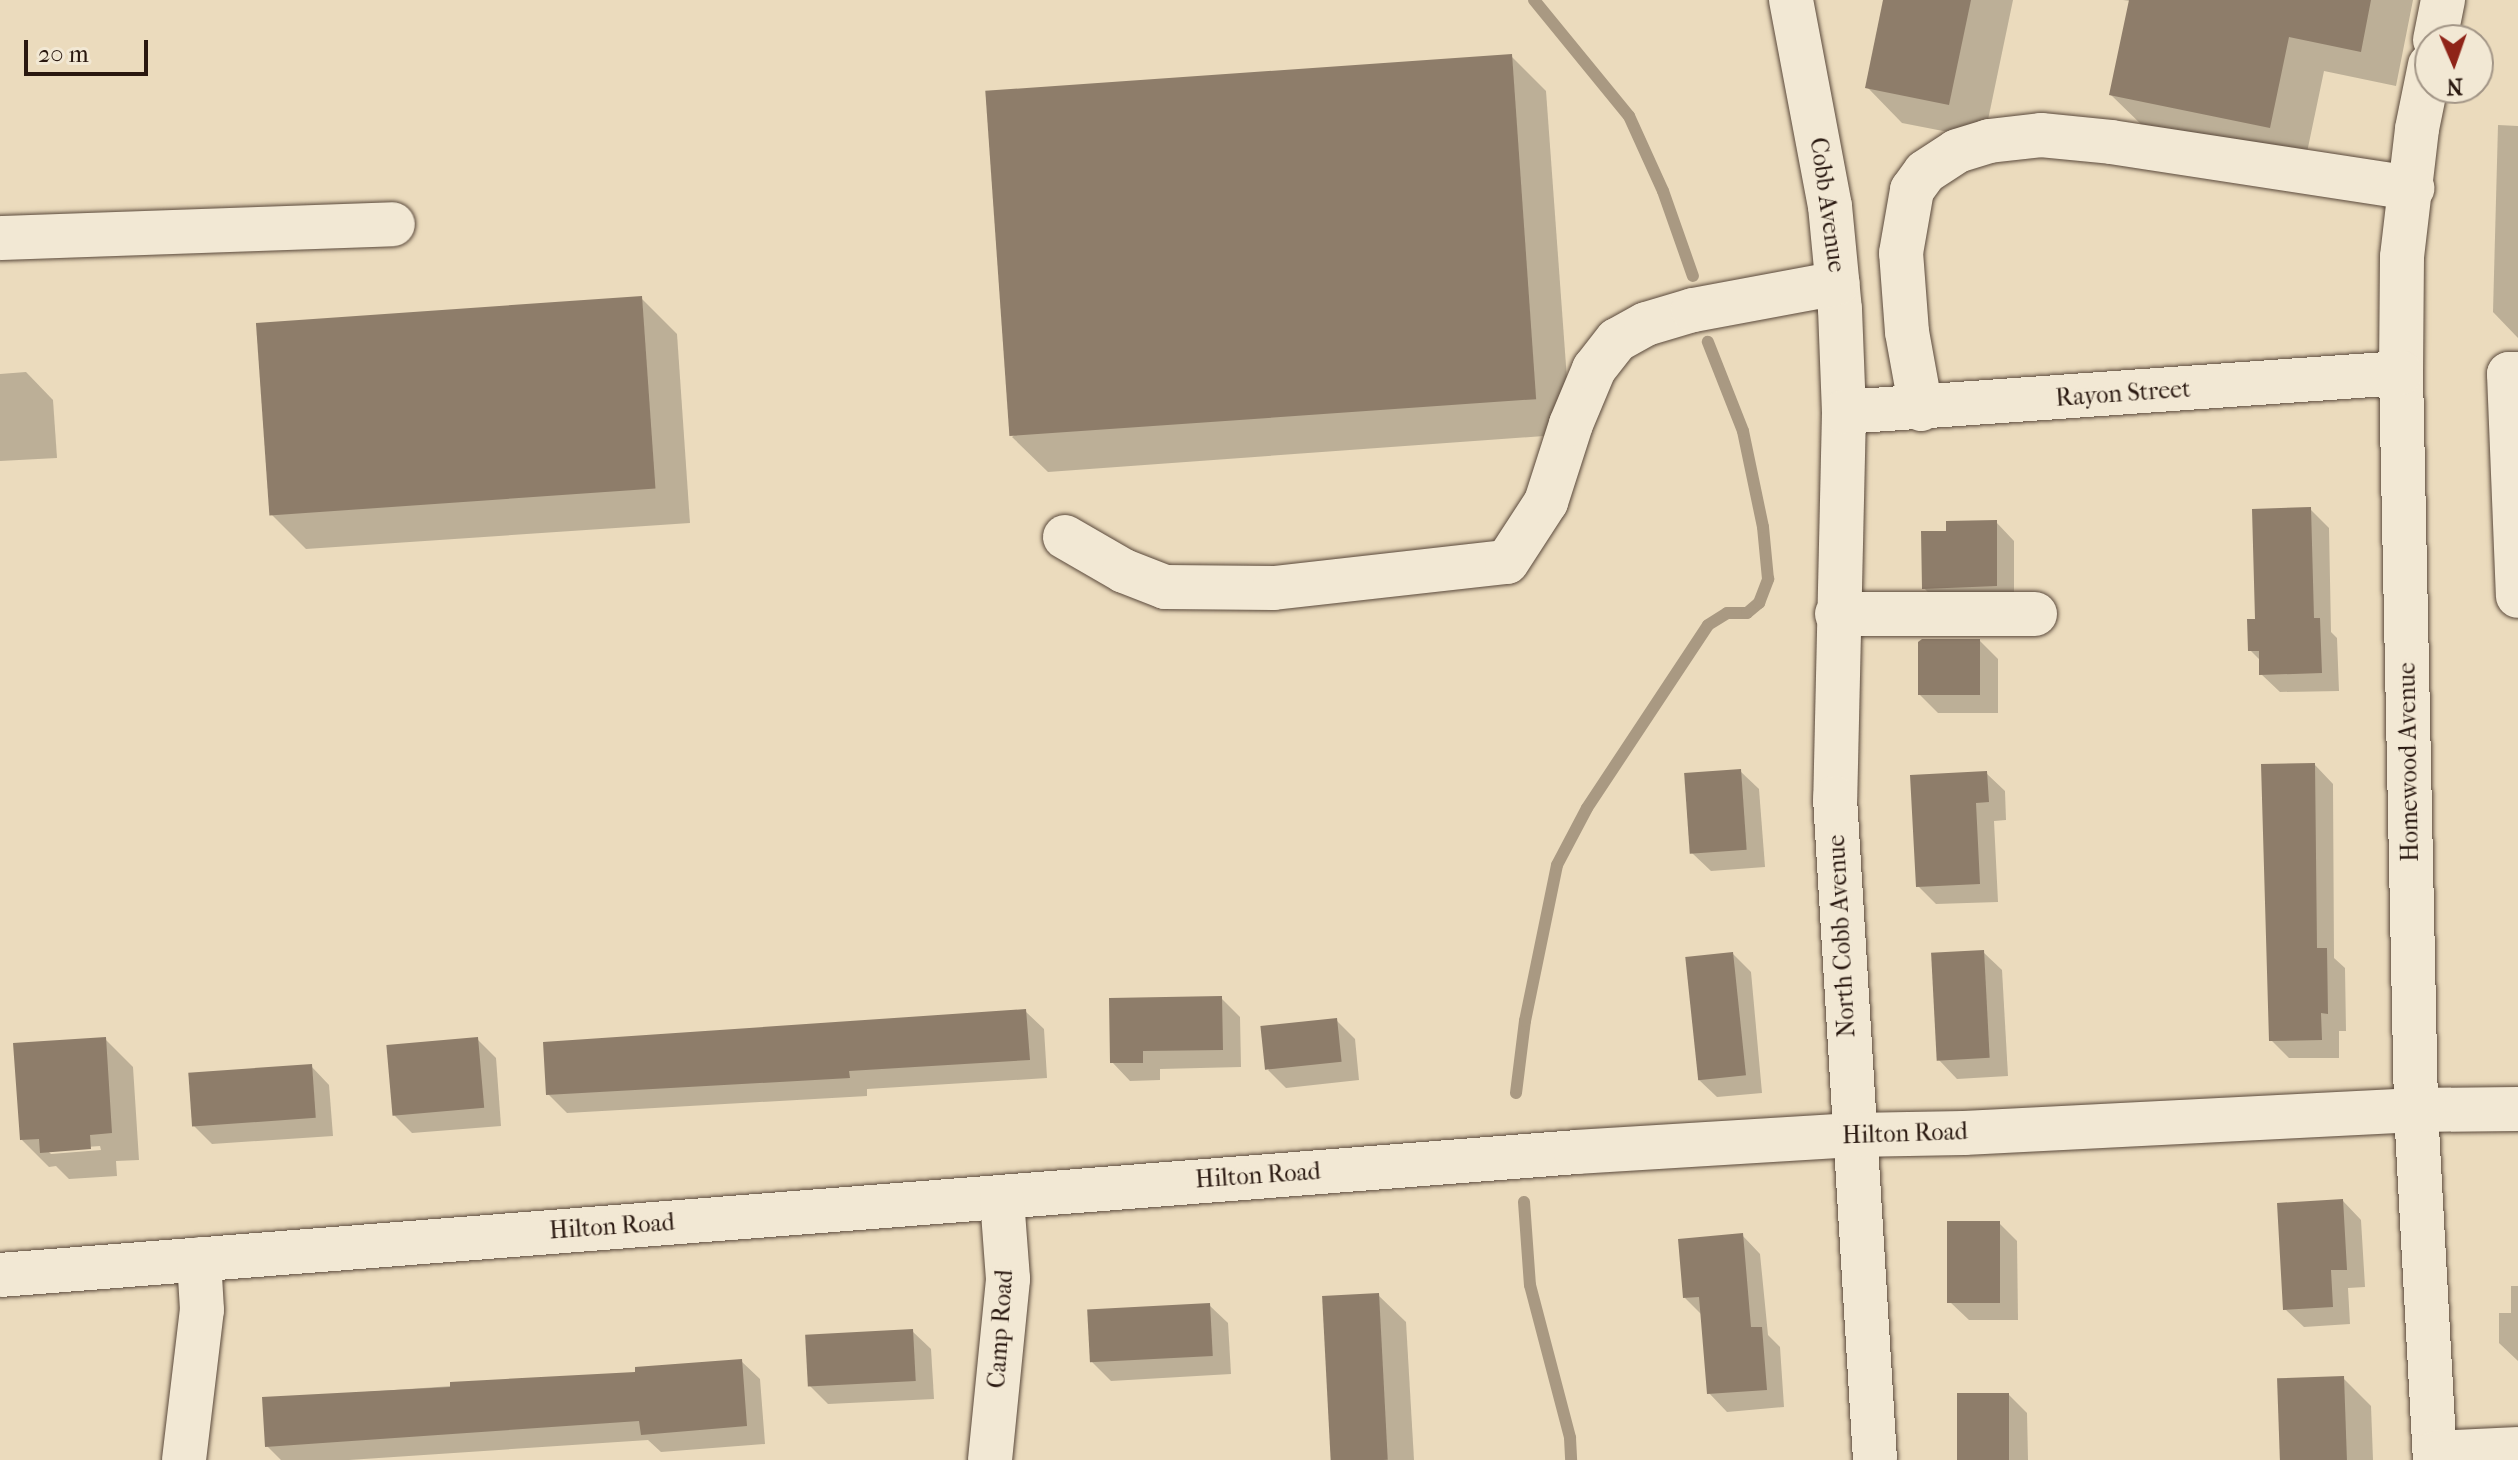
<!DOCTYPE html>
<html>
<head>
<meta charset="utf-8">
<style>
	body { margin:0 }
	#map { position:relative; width:2518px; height:1460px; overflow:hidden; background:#ebdbbd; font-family:"IM FELL French Canon",serif }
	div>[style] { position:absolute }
	.shadow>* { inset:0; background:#0003 }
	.stream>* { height:12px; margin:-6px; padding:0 6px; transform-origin:6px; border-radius:6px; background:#a99982 }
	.building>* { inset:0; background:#8e7d6a; transform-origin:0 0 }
	.roads { filter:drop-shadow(0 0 2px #5a493b) drop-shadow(0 0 2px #5a493b) }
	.minor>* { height:44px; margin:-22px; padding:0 22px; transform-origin:22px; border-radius:22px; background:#f2e8d4 }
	span { translate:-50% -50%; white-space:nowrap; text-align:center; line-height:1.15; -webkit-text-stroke:6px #f2e8d4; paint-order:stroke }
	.street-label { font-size:24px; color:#291810 }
	.north { position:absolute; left:2414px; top:24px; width:80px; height:80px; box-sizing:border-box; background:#f2e8d4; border:2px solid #a29586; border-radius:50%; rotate:178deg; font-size:22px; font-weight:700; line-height:32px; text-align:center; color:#291810 }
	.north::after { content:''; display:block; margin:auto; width:28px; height:36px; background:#8f2418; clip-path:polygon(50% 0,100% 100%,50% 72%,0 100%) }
	.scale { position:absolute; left:24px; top:40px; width:124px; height:36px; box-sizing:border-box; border:4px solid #291810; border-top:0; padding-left:10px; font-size:24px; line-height:28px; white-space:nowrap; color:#291810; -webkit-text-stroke:6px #f2e8d4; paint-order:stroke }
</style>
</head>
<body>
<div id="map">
	<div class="shadow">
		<i style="clip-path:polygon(1885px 0,2013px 0,1984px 139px,1902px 123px,1867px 87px)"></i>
		<i style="clip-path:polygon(2123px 0,2413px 0,2396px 86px,2324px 71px,2305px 162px,2147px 130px,2111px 95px,2130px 1px)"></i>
		<i style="clip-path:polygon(1511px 56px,1546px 91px,1571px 434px,1048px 472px,1012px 437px)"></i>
		<i style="clip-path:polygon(2498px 125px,2518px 126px,2518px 338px,2493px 312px)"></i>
		<i style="clip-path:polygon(641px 298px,677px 334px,690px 523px,306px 549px,270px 513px)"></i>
		<i style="clip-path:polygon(26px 372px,53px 400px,57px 458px,0 461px,0 374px)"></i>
		<i style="clip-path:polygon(2310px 509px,2329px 528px,2331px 632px,2337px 638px,2339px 691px,2280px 692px,2261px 674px,2261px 661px,2250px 650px,2257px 621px)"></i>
		<i style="clip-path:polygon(1996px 522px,2014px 541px,2014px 604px,1942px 607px,1924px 588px,1948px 533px)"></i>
		<i style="clip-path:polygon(1980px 641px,1998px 659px,1998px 713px,1938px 713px,1920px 695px)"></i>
		<i style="clip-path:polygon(2315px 765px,2333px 784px,2334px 958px,2345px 968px,2346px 1031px,2339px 1031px,2339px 1058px,2289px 1058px,2271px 1040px)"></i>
		<i style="clip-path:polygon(1740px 771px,1759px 789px,1765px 867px,1711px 871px,1692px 853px)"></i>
		<i style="clip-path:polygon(1986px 773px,2005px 791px,2006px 820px,1994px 821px,1998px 902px,1936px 904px,1918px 886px)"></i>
		<i style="clip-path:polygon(1983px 952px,2002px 970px,2008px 1076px,1957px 1079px,1939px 1060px)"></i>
		<i style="clip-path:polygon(1733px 954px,1751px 972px,1762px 1093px,1717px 1097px,1698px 1079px)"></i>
		<i style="clip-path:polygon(1221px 998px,1240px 1017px,1241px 1067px,1160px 1069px,1160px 1080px,1130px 1081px,1112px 1062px)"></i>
		<i style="clip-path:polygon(1025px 1011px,1044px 1029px,1047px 1078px,867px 1089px,867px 1096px,567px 1113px,548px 1094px)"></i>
		<i style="clip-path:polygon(1336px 1020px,1355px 1039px,1359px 1080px,1286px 1088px,1268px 1070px)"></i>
		<i style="clip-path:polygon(evenodd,105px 1039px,133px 1067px,139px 1160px,116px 1161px,117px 1176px,69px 1179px,56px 1166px,49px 1167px,22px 1140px,105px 1039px,100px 1146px,101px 1150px,51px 1154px,47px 1150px,100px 1146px)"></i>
		<i style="clip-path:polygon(477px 1039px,496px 1058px,501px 1126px,412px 1133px,394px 1115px)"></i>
		<i style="clip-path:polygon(311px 1066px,329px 1085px,333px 1136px,212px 1144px,194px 1126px)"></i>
		<i style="clip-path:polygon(2343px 1201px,2361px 1220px,2365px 1287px,2348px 1288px,2350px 1324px,2304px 1327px,2285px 1309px)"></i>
		<i style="clip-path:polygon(1999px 1223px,2017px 1241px,2018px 1320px,1969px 1320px,1950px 1302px)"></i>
		<i style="clip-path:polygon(1742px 1235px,1760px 1254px,1768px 1335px,1780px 1347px,1784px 1407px,1727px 1412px,1709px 1393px,1702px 1315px,1685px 1298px)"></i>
		<i style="clip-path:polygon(2511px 1286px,2518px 1286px,2518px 1361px,2499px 1343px,2499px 1313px,2511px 1313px)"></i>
		<i style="clip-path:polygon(1378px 1295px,1406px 1322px,1414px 1460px,1334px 1460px)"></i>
		<i style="clip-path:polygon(1209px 1305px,1228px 1323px,1231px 1374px,1111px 1381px,1092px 1362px)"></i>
		<i style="clip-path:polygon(912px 1331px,931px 1349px,934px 1399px,828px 1404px,810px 1386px)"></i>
		<i style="clip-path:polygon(741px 1361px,760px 1379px,765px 1444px,661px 1452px,648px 1440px,349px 1460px,281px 1460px,267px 1446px,264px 1399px,638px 1373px)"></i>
		<i style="clip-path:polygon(2343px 1378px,2371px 1406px,2373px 1460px,2281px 1460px)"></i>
		<i style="clip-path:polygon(2009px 1395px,2027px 1413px,2028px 1460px,1960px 1460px)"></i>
	</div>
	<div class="stream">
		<i style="left:1534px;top:0;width:150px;rotate:50.7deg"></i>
		<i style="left:1629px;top:116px;width:82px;rotate:65.6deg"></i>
		<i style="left:1663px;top:191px;width:90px;rotate:70.6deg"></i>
		<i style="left:1516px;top:1093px;width:73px;rotate:-82.9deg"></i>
		<i style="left:1525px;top:1021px;width:159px;rotate:-78.4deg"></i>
		<i style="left:1557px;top:865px;width:64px;rotate:-62.2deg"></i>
		<i style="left:1587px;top:808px;width:219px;rotate:-56.5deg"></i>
		<i style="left:1708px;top:625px;width:22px;rotate:-32deg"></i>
		<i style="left:1727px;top:613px;width:20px"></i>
		<i style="left:1747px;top:613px;width:16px;rotate:-40deg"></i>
		<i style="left:1759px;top:603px;width:26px;rotate:-69deg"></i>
		<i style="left:1768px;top:579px;width:52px;rotate:-95.5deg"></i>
		<i style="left:1763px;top:527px;width:98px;rotate:-101.8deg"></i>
		<i style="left:1743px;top:431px;width:96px;rotate:-111.5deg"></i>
		<i style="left:1524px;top:1202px;width:83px;rotate:85.9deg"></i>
		<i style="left:1530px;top:1285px;width:158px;rotate:75.3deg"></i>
		<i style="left:1570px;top:1438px;width:22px;rotate:87deg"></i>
	</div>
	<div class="building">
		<i style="clip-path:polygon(1883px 0,1971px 0,1949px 105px,1865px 88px)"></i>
		<i style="clip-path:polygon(2129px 0,2371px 0,2361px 52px,2289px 37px,2270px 128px,2109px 95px)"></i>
		<i style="left:1512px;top:54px;width:346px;height:528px;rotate:86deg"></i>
		<i style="left:642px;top:296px;width:193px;height:387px;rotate:86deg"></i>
		<i style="clip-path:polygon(2311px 507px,2314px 618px,2320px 618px,2322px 673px,2259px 675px,2259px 651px,2248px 651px,2247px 619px,2255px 619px,2252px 509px)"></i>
		<i style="clip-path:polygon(1997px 520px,1997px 586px,1922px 589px,1921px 531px,1946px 531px,1946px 521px)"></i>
		<i style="clip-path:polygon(1922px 639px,1980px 639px,1980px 695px,1918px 695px,1918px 642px)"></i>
		<i style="clip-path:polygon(2315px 763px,2317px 948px,2327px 948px,2328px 1014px,2321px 1013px,2322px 1040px,2269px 1041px,2261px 764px)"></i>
		<i style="left:1741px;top:769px;width:81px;height:57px;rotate:86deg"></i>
		<i style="clip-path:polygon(1987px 771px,1989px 802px,1976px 803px,1980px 884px,1916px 887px,1910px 775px)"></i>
		<i style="left:1984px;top:950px;width:108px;height:53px;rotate:87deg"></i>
		<i style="left:1733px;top:952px;width:124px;height:48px;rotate:84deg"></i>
		<i style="clip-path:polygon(1222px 996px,1223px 1050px,1143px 1051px,1143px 1063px,1110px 1063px,1109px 998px)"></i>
		<i style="clip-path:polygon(1026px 1009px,1030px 1060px,849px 1071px,850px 1078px,546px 1095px,543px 1042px)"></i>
		<i style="left:1337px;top:1018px;width:44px;height:77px;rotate:84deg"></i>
		<i style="clip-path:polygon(106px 1037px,112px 1133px,90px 1135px,91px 1149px,40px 1153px,39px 1139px,20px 1140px,13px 1043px)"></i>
		<i style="left:478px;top:1037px;width:71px;height:92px;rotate:85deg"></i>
		<i style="left:312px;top:1064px;width:54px;height:124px;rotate:86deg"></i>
		<i style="clip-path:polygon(2343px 1199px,2347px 1270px,2331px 1270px,2333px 1307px,2283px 1310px,2277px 1203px)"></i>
		<i style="left:1947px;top:1221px;width:53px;height:82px"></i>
		<i style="clip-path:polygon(1743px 1233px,1751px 1327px,1762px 1327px,1767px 1390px,1707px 1394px,1699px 1297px,1683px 1298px,1678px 1239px)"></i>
		<i style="left:1379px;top:1293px;width:167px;height:57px;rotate:87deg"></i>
		<i style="left:1210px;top:1303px;width:53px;height:123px;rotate:87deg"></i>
		<i style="left:913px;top:1329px;width:52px;height:108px;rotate:87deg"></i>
		<i style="clip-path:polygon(742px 1359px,747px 1426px,641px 1435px,639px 1421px,265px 1447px,262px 1397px,450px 1387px,450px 1382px,635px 1372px,635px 1367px)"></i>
		<i style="left:2344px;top:1376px;width:84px;height:67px;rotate:88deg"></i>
		<i style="left:1957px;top:1393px;width:52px;height:67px"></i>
	</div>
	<div class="roads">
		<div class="minor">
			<i style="left:1791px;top:0;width:210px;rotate:79.3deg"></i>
			<i style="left:1830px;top:206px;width:103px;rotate:84.5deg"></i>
			<i style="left:1840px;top:309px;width:103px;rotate:87.8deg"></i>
			<i style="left:1844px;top:412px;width:386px;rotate:91.3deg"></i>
			<i style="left:1835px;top:798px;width:663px;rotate:86.54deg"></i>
			<i style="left:2435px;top:40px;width:41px;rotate:-78.7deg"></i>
			<i style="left:2430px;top:65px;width:65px;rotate:101.5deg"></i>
			<i style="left:2417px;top:129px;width:129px;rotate:96.7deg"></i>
			<i style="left:2402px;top:257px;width:116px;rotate:90.5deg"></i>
			<i style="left:2401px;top:373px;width:737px;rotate:88.83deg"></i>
			<i style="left:2416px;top:1110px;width:351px;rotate:86.9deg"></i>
			<i style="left:0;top:238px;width:393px;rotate:-2deg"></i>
			<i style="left:2518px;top:374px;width:9px;rotate:180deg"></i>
			<i style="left:2509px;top:374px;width:222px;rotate:87.7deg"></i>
			<i style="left:1921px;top:409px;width:78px;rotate:-100.3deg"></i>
			<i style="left:1907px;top:332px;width:79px;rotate:-94.3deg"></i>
			<i style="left:1901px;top:253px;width:64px;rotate:-80.1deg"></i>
			<i style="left:1912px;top:190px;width:22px;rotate:-54deg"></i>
			<i style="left:1925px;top:172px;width:38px;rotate:-33deg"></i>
			<i style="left:1957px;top:151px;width:34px;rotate:-17deg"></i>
			<i style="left:1989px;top:141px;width:52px;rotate:-6.6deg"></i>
			<i style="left:2041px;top:135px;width:70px;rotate:5.7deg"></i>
			<i style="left:2111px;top:142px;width:305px;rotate:8.7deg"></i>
			<i style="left:1844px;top:412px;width:558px;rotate:-4.01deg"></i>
			<i style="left:1065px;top:537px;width:68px;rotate:30deg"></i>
			<i style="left:1124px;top:571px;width:44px;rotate:21.3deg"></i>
			<i style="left:1165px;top:587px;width:109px;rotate:0.5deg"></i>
			<i style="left:1274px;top:588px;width:234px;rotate:-6.4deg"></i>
			<i style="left:1507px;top:562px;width:72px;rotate:-57deg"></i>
			<i style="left:1546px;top:502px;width:82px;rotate:-72.2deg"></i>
			<i style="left:1571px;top:424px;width:60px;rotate:-67.3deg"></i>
			<i style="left:1594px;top:369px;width:37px;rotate:-52deg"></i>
			<i style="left:1617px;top:340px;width:33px;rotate:-29deg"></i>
			<i style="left:1646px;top:324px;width:49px;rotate:-16.6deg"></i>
			<i style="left:1693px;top:310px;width:147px;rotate:-10.5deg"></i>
			<i style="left:1837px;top:614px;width:198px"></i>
			<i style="left:0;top:1275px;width:1581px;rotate:-4.46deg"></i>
			<i style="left:1576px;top:1152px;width:278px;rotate:-3.5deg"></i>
			<i style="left:1853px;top:1135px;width:111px;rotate:-1deg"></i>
			<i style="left:1964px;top:1133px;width:453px;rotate:-2.9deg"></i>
			<i style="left:2416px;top:1110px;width:102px;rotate:-0.6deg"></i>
			<i style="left:2435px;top:1453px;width:83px;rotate:-2.8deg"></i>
			<i style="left:184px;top:1460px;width:151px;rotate:-83.2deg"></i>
			<i style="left:202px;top:1310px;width:51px;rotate:-93.4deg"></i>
			<i style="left:990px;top:1460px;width:182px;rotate:-84.3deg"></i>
			<i style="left:1008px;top:1279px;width:80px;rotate:-94.3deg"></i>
		</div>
	</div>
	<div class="street-label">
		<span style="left:1827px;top:205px;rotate:82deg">Cobb Avenue</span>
		<span style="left:2123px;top:394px;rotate:-4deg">Rayon Street</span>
		<span style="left:2409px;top:762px;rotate:-91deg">Homewood Avenue</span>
		<span style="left:1842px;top:936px;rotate:-93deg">North Cobb Avenue</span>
		<span style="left:1905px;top:1134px;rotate:-2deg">Hilton Road</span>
		<span style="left:1258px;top:1176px;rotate:-4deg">Hilton Road</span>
		<span style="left:612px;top:1227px;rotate:-4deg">Hilton Road</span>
		<span style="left:1001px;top:1329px;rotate:-86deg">Camp Road</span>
	</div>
	<div class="north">N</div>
	<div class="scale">20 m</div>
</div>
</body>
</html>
